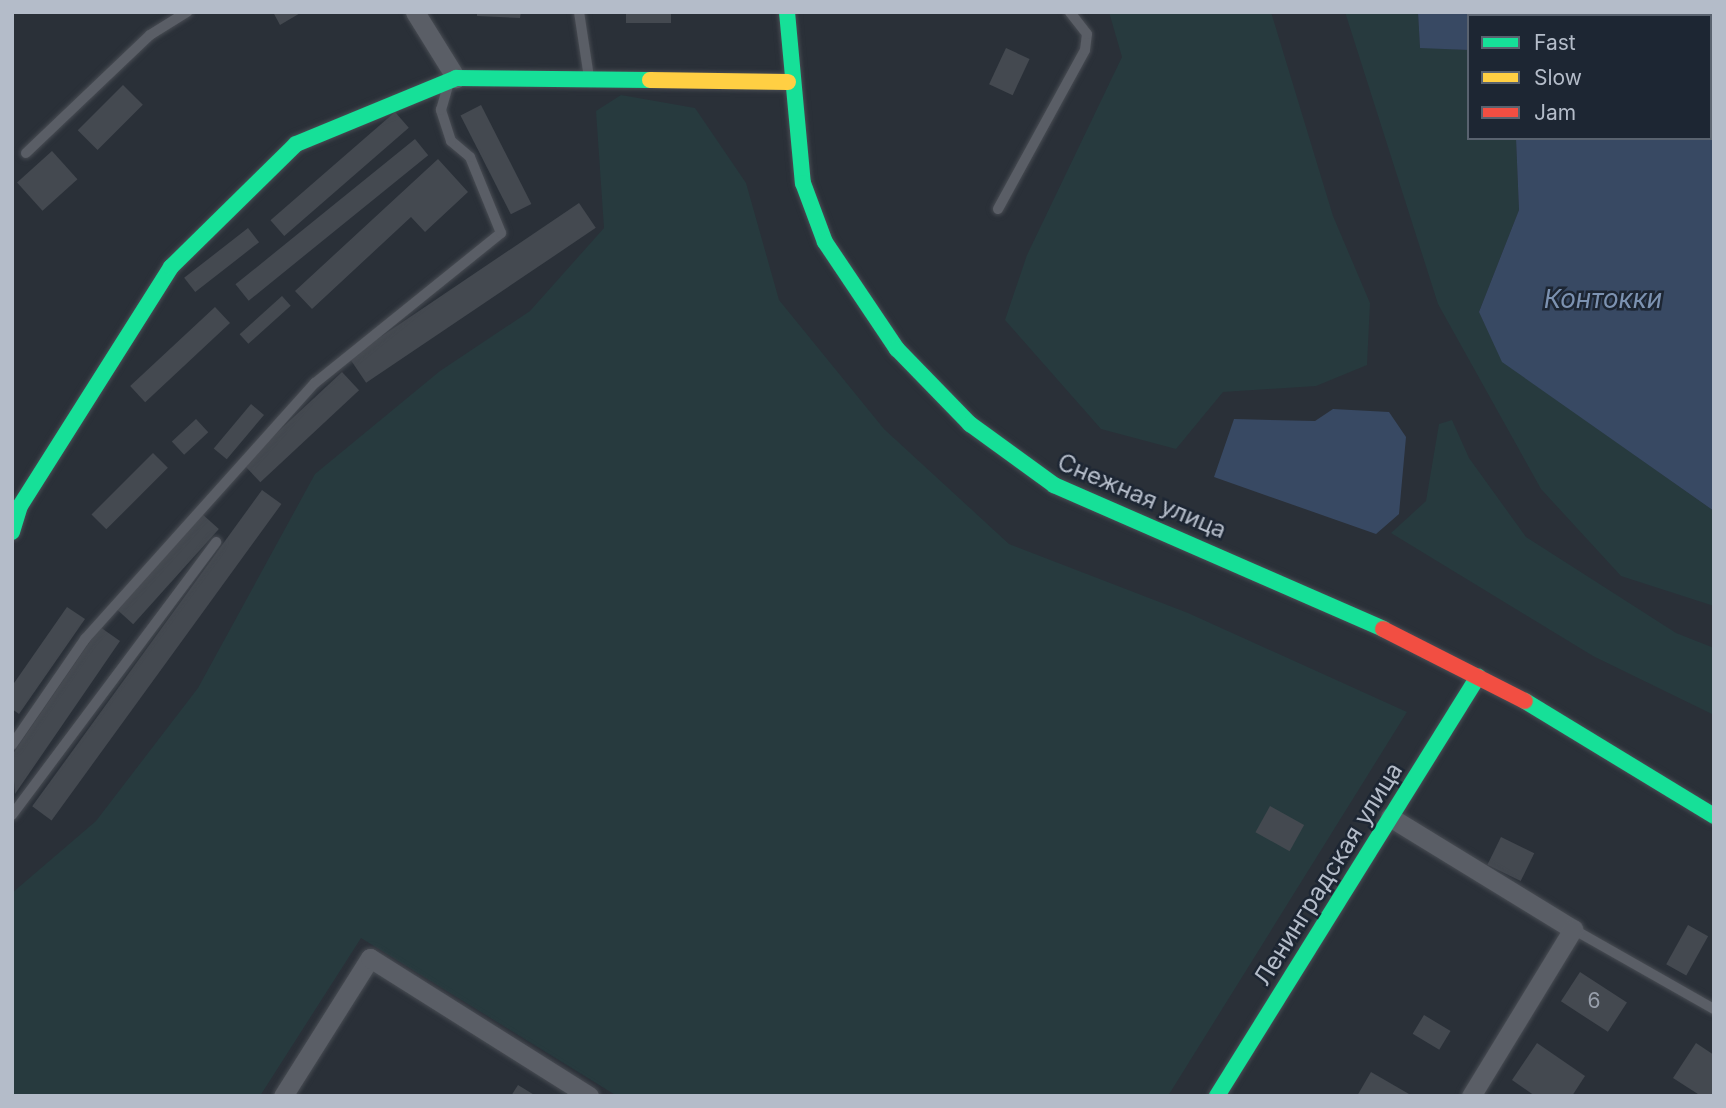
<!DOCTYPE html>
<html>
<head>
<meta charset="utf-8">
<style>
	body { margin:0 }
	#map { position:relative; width:1726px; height:1108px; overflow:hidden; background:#2a3038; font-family:Inter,sans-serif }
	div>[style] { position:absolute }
	.green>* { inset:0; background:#273a3e }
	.water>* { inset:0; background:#384963 }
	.building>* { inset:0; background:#444950; transform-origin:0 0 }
	.roads { filter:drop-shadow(0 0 2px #484c53) drop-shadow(0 0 2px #484c53) }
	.lane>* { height:10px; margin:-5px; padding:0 5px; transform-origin:5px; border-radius:5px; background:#5a5e66 }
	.street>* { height:19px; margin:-9.5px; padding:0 9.5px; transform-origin:9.5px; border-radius:9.5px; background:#5a5e66 }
	.fast>* { height:16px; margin:-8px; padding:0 8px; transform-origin:8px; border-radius:8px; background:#16e098 }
	.slow>* { height:16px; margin:-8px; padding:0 8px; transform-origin:8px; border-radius:8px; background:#ffcf43 }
	.jam>* { height:16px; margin:-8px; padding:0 8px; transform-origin:8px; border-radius:8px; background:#f24e42 }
	span { translate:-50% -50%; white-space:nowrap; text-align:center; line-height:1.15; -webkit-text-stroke:5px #1d2633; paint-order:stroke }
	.number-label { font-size:21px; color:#989fab }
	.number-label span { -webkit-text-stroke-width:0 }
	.street-label { font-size:24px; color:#b4bcc9 }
	.water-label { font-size:26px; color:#7c92b1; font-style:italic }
	.frame { position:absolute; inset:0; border:14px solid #b4bcc9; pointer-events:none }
	.legend { position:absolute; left:1467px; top:14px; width:245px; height:126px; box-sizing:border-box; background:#1d2633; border:2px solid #59626f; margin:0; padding:9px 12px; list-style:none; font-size:21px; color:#b4bcc9 }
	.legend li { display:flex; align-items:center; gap:14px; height:35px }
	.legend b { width:35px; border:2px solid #59626f }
</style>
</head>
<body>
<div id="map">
	<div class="green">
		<i style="clip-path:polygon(1109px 12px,1271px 12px,1333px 216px,1370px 303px,1367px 365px,1316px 386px,1223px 392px,1176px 449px,1101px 429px,1005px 320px,1027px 255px,1122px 57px)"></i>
		<i style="clip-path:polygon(1345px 12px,1418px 12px,1420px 47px,1469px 50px,1469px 138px,1516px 138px,1519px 210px,1479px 312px,1503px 362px,1714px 511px,1714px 606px,1621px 576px,1541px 489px,1438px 304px)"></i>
		<i style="clip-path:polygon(621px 95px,695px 108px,746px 183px,779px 300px,884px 429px,1009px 544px,1188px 613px,1407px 712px,1168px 1096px,617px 1096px,361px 938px,260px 1096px,12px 1096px,12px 893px,96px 821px,198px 688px,315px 474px,440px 371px,530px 311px,604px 228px,596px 111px)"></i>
		<i style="clip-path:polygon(1452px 420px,1469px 458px,1526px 537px,1676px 633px,1714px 648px,1714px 715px,1593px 656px,1391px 533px,1426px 501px,1439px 424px)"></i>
	</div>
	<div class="water">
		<i style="clip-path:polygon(1418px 12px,1714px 12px,1714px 511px,1502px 362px,1479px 312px,1519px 210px,1516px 138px,1710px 138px,1710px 16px,1469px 16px,1469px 50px,1420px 48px)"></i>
		<i style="clip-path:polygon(1333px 409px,1389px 412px,1406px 437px,1399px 514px,1376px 534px,1214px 477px,1234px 419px,1315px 421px)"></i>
	</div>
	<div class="building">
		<i style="clip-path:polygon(273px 12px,302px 12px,280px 25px)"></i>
		<i style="clip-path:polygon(477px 12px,521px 12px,520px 18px,477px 16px)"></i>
		<i style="left:626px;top:12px;width:45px;height:11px"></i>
		<i style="left:1006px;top:48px;width:26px;height:40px;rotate:25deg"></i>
		<i style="left:123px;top:85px;width:28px;height:64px;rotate:45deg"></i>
		<i style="left:481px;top:105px;width:111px;height:23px;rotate:63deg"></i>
		<i style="left:395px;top:112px;width:21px;height:165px;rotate:49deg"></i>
		<i style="left:415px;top:139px;width:21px;height:231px;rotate:51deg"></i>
		<i style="left:52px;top:151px;width:38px;height:47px;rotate:48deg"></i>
		<i style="clip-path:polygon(438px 159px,468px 192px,425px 232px,411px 217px,312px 309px,295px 291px)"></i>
		<i style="left:579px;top:203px;width:30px;height:277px;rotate:56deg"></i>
		<i style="left:248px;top:228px;width:18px;height:81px;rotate:52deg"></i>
		<i style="left:282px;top:296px;width:13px;height:57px;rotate:48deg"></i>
		<i style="left:215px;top:307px;width:22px;height:116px;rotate:47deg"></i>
		<i style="left:342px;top:372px;width:25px;height:135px;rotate:47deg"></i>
		<i style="left:251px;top:404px;width:17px;height:58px;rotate:40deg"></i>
		<i style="left:196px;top:419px;width:18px;height:33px;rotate:47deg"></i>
		<i style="left:153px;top:453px;width:21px;height:87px;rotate:45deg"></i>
		<i style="left:262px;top:490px;width:24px;height:391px;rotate:36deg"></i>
		<i style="left:201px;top:513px;width:24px;height:128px;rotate:42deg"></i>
		<i style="clip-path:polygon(67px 607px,85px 619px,19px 714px,12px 709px,12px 686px)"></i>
		<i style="clip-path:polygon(100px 627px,120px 641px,15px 794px,12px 755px)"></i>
		<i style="left:1270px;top:806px;width:39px;height:30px;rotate:29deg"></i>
		<i style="left:1501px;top:837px;width:37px;height:31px;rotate:26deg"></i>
		<i style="left:1688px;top:925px;width:23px;height:45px;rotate:29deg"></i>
		<i style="left:1580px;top:972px;width:56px;height:35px;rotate:33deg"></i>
		<i style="left:1424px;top:1015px;width:31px;height:22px;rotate:31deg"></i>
		<i style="clip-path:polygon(1537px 1043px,1585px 1076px,1572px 1096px,1535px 1096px,1512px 1080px)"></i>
		<i style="clip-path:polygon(1696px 1043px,1714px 1055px,1714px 1096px,1701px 1096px,1673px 1078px)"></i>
		<i style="clip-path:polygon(1371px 1072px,1409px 1094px,1408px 1096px,1357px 1096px)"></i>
		<i style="clip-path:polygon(518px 1085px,536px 1096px,511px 1096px)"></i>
	</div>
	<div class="roads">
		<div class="lane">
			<i style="left:579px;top:12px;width:66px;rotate:81.3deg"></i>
			<i style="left:26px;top:153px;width:171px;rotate:-43.6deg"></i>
			<i style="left:150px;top:35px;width:44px;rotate:-31.9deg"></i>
			<i style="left:998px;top:209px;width:181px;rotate:-61.3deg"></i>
			<i style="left:1085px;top:50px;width:16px;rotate:-83deg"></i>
			<i style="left:1087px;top:34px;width:28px;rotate:-128deg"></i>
			<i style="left:12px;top:745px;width:129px;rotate:-55.4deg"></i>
			<i style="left:85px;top:639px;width:344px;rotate:-48.1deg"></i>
			<i style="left:315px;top:383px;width:239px;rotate:-38.9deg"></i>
			<i style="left:501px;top:233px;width:82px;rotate:-112.2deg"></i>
			<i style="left:470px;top:157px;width:25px;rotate:-140deg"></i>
			<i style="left:451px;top:141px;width:33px;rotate:-108deg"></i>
			<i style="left:441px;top:110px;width:26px;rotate:-74deg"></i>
			<i style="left:12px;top:815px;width:341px;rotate:-53.2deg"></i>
			<i style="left:1573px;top:929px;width:162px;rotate:29.6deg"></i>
		</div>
		<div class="street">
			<i style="left:415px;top:12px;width:78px;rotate:58.2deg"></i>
			<i style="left:1390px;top:817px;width:215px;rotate:31.5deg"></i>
			<i style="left:1573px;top:929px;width:196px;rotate:121.4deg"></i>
			<i style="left:283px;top:1096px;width:163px;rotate:-57.8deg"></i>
			<i style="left:370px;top:958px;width:259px;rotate:32.2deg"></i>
		</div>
		<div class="fast">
			<i style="left:787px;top:12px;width:172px;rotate:84.7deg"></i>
			<i style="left:803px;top:183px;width:63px;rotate:69.6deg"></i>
			<i style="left:825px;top:242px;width:129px;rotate:56.1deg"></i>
			<i style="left:897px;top:349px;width:105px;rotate:45.8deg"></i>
			<i style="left:970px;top:424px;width:104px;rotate:36deg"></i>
			<i style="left:1054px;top:485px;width:359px;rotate:23.6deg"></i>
			<i style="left:12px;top:532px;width:27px;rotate:-73deg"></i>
			<i style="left:20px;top:506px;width:283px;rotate:-57.7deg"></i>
			<i style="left:171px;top:267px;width:175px;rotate:-44.5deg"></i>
			<i style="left:296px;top:144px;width:173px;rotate:-22.4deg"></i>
			<i style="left:456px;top:78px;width:194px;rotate:0.6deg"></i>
			<i style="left:1525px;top:701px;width:221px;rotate:31.3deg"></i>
			<i style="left:1217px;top:1096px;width:494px;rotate:-58.1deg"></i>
		</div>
		<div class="slow">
			<i style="left:650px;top:80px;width:138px;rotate:0.8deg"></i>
		</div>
		<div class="jam">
			<i style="left:1383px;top:629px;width:159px;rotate:26.9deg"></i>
		</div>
	</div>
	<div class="number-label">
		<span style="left:1594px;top:1001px">6</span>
	</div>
	<div class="street-label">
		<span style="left:1142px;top:496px;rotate:23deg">Снежная улица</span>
		<span style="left:1328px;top:874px;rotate:-58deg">Ленинградская улица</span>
	</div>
	<div class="water-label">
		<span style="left:1603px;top:299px">Контокки</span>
	</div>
	<div class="frame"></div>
	<ul class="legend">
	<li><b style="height:9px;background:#16e098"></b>Fast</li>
	<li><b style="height:9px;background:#ffcf43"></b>Slow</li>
	<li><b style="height:9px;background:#f24e42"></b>Jam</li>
	</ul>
</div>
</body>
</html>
